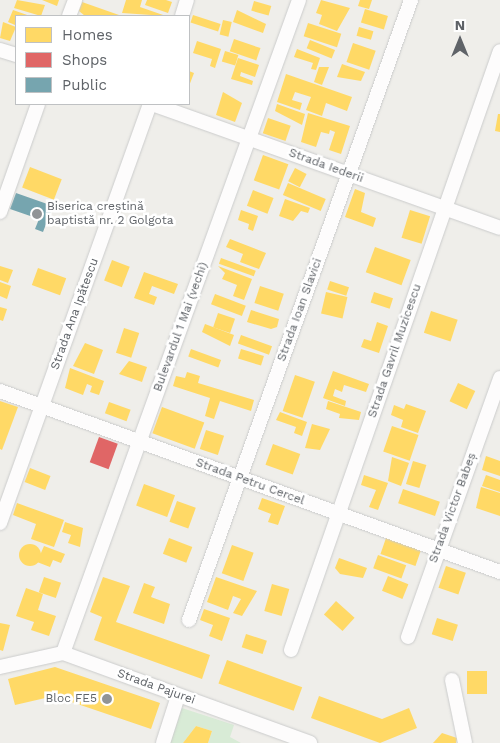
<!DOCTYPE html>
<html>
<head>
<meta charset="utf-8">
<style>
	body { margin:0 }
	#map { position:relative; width:500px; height:743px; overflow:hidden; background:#efeeea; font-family:"Work Sans",sans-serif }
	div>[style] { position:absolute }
	.green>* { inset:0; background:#d8ebd6 }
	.homes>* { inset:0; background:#ffd966; transform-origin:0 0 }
	.round { border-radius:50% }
	.shops>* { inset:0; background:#e06666; transform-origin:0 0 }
	.public>* { inset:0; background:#76a5af }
	.roads { filter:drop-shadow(0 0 1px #cbcccc) drop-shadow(0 0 1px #cbcccc) }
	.minor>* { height:14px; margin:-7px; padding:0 7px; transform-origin:7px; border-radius:7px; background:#fdfcfc }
	.dots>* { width:14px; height:14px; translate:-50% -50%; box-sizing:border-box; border:2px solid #fff; border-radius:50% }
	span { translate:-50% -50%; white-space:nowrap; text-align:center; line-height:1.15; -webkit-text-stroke:5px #fff; paint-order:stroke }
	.street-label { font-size:12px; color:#5f6368 }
	.poi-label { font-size:12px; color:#5f6368 }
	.left { translate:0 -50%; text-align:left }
	.right { translate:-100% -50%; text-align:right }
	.legend { position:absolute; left:15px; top:15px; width:175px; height:90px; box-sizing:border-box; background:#fff; border:1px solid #bfc1c3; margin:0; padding:6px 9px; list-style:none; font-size:15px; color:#5f6368 }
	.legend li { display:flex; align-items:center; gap:10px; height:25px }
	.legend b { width:25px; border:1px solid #bfc1c3 }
	.north { position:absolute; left:435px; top:15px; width:50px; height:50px; -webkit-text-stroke:4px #fff; paint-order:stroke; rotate:0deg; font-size:14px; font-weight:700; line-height:20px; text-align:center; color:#5f6368 }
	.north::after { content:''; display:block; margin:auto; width:18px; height:22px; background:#5f6368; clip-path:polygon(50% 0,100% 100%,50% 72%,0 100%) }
</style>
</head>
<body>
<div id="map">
	<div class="green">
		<i style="clip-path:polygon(182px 708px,234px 725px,230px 737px,241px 743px,208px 743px,212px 731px,196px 726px,183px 743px,170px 743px)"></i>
	</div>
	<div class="homes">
		<i style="clip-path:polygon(17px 0,45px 5px,41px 16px,14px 8px)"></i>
		<i style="clip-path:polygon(42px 0,59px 0,57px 6px)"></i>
		<i style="clip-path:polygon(126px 0,142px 0,140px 7px,166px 16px,122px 13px)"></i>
		<i style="clip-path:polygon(147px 0,166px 0,172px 2px,168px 13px,145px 5px)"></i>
		<i style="clip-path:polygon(321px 0,350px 8px,337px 31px,319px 24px,322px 15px,316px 13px)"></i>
		<i style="clip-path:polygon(360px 0,372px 0,369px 9px,358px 6px)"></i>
		<i style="left:254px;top:1px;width:18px;height:10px;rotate:16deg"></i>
		<i style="clip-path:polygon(82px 2px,119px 15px,118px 16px,85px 16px,79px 11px)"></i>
		<i style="left:365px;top:9px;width:24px;height:14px;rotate:17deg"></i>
		<i style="clip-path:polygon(13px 10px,30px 16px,16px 16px,15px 25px,8px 22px)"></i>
		<i style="clip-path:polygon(237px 10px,266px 24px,263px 33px,233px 22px)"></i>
		<i style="left:193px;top:15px;width:29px;height:8px;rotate:18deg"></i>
		<i style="left:223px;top:20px;width:9px;height:15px;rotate:13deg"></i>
		<i style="clip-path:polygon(3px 22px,16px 27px,10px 41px,0 38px)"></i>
		<i style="left:308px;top:23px;width:35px;height:14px;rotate:18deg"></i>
		<i style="left:359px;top:27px;width:15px;height:9px;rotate:16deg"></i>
		<i style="left:234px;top:39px;width:28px;height:13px;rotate:19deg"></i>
		<i style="left:310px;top:40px;width:27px;height:9px;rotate:22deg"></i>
		<i style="clip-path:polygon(197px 41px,221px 49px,215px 68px,210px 66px,212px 59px,193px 53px)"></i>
		<i style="left:353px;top:43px;width:24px;height:20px;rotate:19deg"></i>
		<i style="clip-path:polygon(297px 49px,320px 58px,316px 70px,311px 69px,313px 63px,294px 57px)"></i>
		<i style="left:225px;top:51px;width:14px;height:11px;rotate:17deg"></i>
		<i style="clip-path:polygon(238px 58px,259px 65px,255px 77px,241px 72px,240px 76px,253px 81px,252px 85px,231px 79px)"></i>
		<i style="clip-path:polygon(342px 64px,365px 72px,361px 81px,337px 77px)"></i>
		<i style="clip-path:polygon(319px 67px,329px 67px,322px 85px,314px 82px)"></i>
		<i style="clip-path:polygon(189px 71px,194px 73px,189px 86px)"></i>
		<i style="clip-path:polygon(286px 74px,352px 97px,347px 111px,326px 103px,322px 116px,306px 110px,311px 97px,295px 92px,292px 100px,302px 103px,300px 110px,277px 102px)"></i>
		<i style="clip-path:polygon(223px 92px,242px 103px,235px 122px,216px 115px)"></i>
		<i style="clip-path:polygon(277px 104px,305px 114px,302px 125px,275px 111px)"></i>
		<i style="clip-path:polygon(308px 113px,350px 126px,341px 154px,329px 150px,335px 132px,330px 130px,329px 134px,321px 132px,316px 147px,301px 142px)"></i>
		<i style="clip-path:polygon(498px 114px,500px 114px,500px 132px,495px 131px)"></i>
		<i style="left:268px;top:118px;width:24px;height:16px;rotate:19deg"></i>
		<i style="left:263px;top:155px;width:27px;height:27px;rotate:20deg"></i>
		<i style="left:30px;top:167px;width:34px;height:22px;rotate:21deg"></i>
		<i style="left:295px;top:168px;width:13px;height:15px;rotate:27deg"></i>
		<i style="left:288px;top:183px;width:41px;height:13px;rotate:23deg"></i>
		<i style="clip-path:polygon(355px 189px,365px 193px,361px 212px,376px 218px,373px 227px,345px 217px)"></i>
		<i style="left:253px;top:190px;width:22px;height:17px;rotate:21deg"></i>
		<i style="clip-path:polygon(285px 199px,310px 208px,308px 213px,301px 211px,293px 221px,279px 216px)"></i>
		<i style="clip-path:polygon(241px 210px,258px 216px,253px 231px,248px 229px,249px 224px,238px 220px)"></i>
		<i style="left:410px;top:210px;width:21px;height:29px;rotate:17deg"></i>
		<i style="clip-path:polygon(230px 239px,266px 253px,259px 269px,240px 262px,243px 254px,226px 247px)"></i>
		<i style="left:375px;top:247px;width:38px;height:27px;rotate:20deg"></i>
		<i style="left:221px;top:258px;width:37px;height:6px;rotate:20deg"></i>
		<i style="left:112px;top:260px;width:19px;height:22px;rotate:21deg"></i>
		<i style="clip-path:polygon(0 266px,13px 270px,8px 283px,0 280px)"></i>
		<i style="clip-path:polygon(218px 266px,252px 279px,244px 300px,233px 296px,237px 285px,222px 279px,225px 273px)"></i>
		<i style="left:38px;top:268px;width:30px;height:18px;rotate:20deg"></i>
		<i style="clip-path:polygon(144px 272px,178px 284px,174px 294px,152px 286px,149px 294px,157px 297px,154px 305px,134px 298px)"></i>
		<i style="left:330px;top:281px;width:20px;height:9px;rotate:18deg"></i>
		<i style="clip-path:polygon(0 282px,11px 286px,7px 299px,0 296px)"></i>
		<i style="left:260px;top:286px;width:25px;height:18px;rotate:18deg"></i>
		<i style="left:326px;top:292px;width:22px;height:22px;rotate:13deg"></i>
		<i style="left:374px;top:292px;width:20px;height:11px;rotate:18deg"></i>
		<i style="left:215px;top:294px;width:33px;height:11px;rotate:21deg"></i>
		<i style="clip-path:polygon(0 307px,7px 309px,3px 321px,0 320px)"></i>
		<i style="clip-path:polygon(251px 310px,279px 319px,277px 327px,271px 329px,247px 322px)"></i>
		<i style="left:431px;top:311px;width:28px;height:23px;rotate:18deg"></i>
		<i style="left:218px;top:313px;width:18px;height:15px;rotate:19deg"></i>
		<i style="clip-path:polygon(377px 322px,388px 326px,379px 353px,361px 347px,364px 339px,371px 341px)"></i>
		<i style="clip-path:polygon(205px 324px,234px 335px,230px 346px,202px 332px)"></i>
		<i style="left:124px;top:328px;width:16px;height:26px;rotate:18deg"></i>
		<i style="left:241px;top:335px;width:33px;height:9px;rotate:20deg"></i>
		<i style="clip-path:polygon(85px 343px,103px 350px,94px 374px,73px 366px)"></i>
		<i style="left:191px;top:349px;width:32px;height:8px;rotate:20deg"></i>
		<i style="left:241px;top:349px;width:24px;height:10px;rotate:17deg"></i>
		<i style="clip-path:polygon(129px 361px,147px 367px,142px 382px,119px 374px)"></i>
		<i style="clip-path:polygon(70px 368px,104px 381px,99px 395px,90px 392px,92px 386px,87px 384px,83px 395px,65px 388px)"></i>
		<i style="clip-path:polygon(333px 371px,369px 384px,366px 392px,344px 385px,342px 392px,335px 389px,333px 396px,346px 401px,345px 406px,323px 398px)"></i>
		<i style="clip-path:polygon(187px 372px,200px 376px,198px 383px,254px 400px,251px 411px,220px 401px,214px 419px,205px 416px,210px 398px,173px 386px,176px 376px,185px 378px)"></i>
		<i style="left:295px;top:375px;width:21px;height:38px;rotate:19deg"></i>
		<i style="left:458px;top:383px;width:19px;height:20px;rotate:25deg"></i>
		<i style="clip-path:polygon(0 401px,18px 407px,2px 450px,0 449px)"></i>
		<i style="clip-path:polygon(328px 401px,361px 412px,359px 420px,339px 418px,340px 414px,326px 409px)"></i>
		<i style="left:109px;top:402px;width:23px;height:12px;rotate:20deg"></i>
		<i style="clip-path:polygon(406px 404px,426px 411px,418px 433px,401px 427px,403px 420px,391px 415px,394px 405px,404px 409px)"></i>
		<i style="left:162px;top:407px;width:45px;height:28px;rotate:20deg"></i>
		<i style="clip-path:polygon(280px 412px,307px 422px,302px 436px,294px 433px,296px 427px,276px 420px)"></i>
		<i style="clip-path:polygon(312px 424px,330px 429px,320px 450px,305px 448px)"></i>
		<i style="left:392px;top:426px;width:28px;height:27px;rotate:19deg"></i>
		<i style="left:206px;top:430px;width:19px;height:20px;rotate:18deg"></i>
		<i style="left:273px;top:444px;width:29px;height:22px;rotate:20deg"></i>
		<i style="clip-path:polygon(486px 456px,500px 461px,500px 476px,482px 470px)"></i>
		<i style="clip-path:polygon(392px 457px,409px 463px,401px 486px,388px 481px)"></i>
		<i style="left:413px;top:461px;width:14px;height:24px;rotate:17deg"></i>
		<i style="left:30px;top:468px;width:22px;height:15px;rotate:21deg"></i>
		<i style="clip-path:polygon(364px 475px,388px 483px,378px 510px,369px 507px,376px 490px,361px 485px)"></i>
		<i style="clip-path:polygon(486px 475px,500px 480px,500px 492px,482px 486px)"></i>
		<i style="left:144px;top:484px;width:33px;height:23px;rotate:20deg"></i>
		<i style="clip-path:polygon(481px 487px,500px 493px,500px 516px,476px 508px)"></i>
		<i style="left:403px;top:489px;width:39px;height:15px;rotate:19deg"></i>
		<i style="clip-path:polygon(262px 498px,285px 506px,278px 525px,268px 522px,271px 514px,258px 509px)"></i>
		<i style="left:177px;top:501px;width:20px;height:22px;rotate:20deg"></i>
		<i style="clip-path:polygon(17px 503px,64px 520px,54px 547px,31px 539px,36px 524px,13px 515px)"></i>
		<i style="clip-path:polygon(65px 522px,83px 528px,80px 547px,68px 543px,71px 535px,62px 532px)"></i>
		<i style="left:169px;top:538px;width:25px;height:17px;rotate:21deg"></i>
		<i style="left:386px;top:538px;width:37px;height:17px;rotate:19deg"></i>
		<i class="round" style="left:19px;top:544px;width:22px;height:22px"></i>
		<i style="left:232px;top:545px;width:23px;height:30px;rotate:20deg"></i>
		<i style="clip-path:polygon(44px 546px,65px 554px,61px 563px,53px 560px,50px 567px,37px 562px)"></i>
		<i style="left:378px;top:555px;width:30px;height:14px;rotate:20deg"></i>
		<i style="clip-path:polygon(339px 558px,367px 568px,363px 578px,340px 574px,335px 568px)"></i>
		<i style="left:446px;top:566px;width:21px;height:23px;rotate:19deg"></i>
		<i style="left:388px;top:576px;width:22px;height:16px;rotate:22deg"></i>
		<i style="left:44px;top:577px;width:18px;height:16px;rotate:19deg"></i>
		<i style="clip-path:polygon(103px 577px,130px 586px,116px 622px,210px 655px,202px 679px,94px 640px,102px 617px,90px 612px)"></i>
		<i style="clip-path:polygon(216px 577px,257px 591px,242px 616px,233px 613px,241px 599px,233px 596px,228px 610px,207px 602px)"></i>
		<i style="clip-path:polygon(144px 583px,155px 587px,151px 597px,170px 604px,164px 624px,133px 613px)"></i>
		<i style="left:272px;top:584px;width:18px;height:28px;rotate:16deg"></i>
		<i style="clip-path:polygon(26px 588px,43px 594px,38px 610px,56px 616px,49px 636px,31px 630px,34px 622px,16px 616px)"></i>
		<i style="left:336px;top:601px;width:25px;height:18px;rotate:42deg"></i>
		<i style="clip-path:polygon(204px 609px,230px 618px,222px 641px,209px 636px,213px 625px,200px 620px)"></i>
		<i style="left:437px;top:618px;width:22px;height:17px;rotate:18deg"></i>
		<i style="clip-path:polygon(0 623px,10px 625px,3px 651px,0 650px)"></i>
		<i style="left:246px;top:634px;width:22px;height:14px;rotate:18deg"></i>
		<i style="left:227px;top:660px;width:80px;height:25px;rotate:20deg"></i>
		<i style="clip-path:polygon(55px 667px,160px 703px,151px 729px,54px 696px,15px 705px,8px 679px)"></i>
		<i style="left:467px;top:671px;width:20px;height:23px"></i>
		<i style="clip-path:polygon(319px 696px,382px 719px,409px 708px,417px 728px,380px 743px,311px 718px)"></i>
		<i style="clip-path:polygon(196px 726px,212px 731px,208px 743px,183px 743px)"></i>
		<i style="clip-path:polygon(442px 733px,457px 738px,456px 743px,433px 743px)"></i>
	</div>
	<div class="shops">
		<i style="left:99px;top:437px;width:20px;height:27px;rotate:20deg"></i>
	</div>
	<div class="public">
		<i style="clip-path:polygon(16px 193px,53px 206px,43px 232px,35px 229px,39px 219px,10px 209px)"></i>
	</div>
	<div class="roads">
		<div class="minor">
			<i style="left:69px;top:16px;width:17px;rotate:-69deg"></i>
			<i style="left:182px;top:16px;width:17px;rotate:-73deg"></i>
			<i style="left:0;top:50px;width:17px;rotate:17deg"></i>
			<i style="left:152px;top:104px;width:369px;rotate:19.6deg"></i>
			<i style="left:0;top:212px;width:114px;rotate:-70.6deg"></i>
			<i style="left:0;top:391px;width:532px;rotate:19.9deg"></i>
			<i style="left:0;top:523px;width:445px;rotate:-70.3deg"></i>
			<i style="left:189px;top:620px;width:659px;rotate:-70.3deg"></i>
			<i style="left:408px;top:637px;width:275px;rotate:-70.4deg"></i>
			<i style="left:291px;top:650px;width:634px;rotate:-70.77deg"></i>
			<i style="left:63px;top:653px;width:694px;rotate:-70.13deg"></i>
			<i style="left:0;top:667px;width:65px;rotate:-12.5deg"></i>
			<i style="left:63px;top:653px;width:263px;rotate:20deg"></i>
			<i style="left:452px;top:680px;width:64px;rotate:78.3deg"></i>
			<i style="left:163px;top:743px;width:49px;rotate:-72.3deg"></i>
		</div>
	</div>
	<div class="dots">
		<i style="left:37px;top:214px;background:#919496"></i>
		<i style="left:107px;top:699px;background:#919496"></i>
	</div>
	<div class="street-label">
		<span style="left:326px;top:166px;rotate:20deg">Strada Iederii</span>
		<span style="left:300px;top:310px;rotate:-70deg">Strada Ioan Slavici</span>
		<span style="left:75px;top:314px;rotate:-70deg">Strada Ana Ipătescu</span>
		<span style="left:181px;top:327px;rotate:-70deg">Bulevardul 1 Mai (vechi)</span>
		<span style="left:395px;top:351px;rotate:-71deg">Strada Gavril Muzicescu</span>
		<span style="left:250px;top:482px;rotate:20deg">Strada Petru Cercel</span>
		<span style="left:453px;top:508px;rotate:-70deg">Strada Victor Babeș</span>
		<span style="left:156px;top:687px;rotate:20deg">Strada Pajurei</span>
	</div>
	<div class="poi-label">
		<span class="left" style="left:47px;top:214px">Biserica creștină<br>baptistă nr. 2 Golgota</span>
		<span class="right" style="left:97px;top:699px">Bloc FE5</span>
	</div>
	<ul class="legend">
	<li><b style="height:14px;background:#ffd966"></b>Homes</li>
	<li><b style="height:14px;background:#e06666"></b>Shops</li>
	<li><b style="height:14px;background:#76a5af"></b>Public</li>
	</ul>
	<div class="north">N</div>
</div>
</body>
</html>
